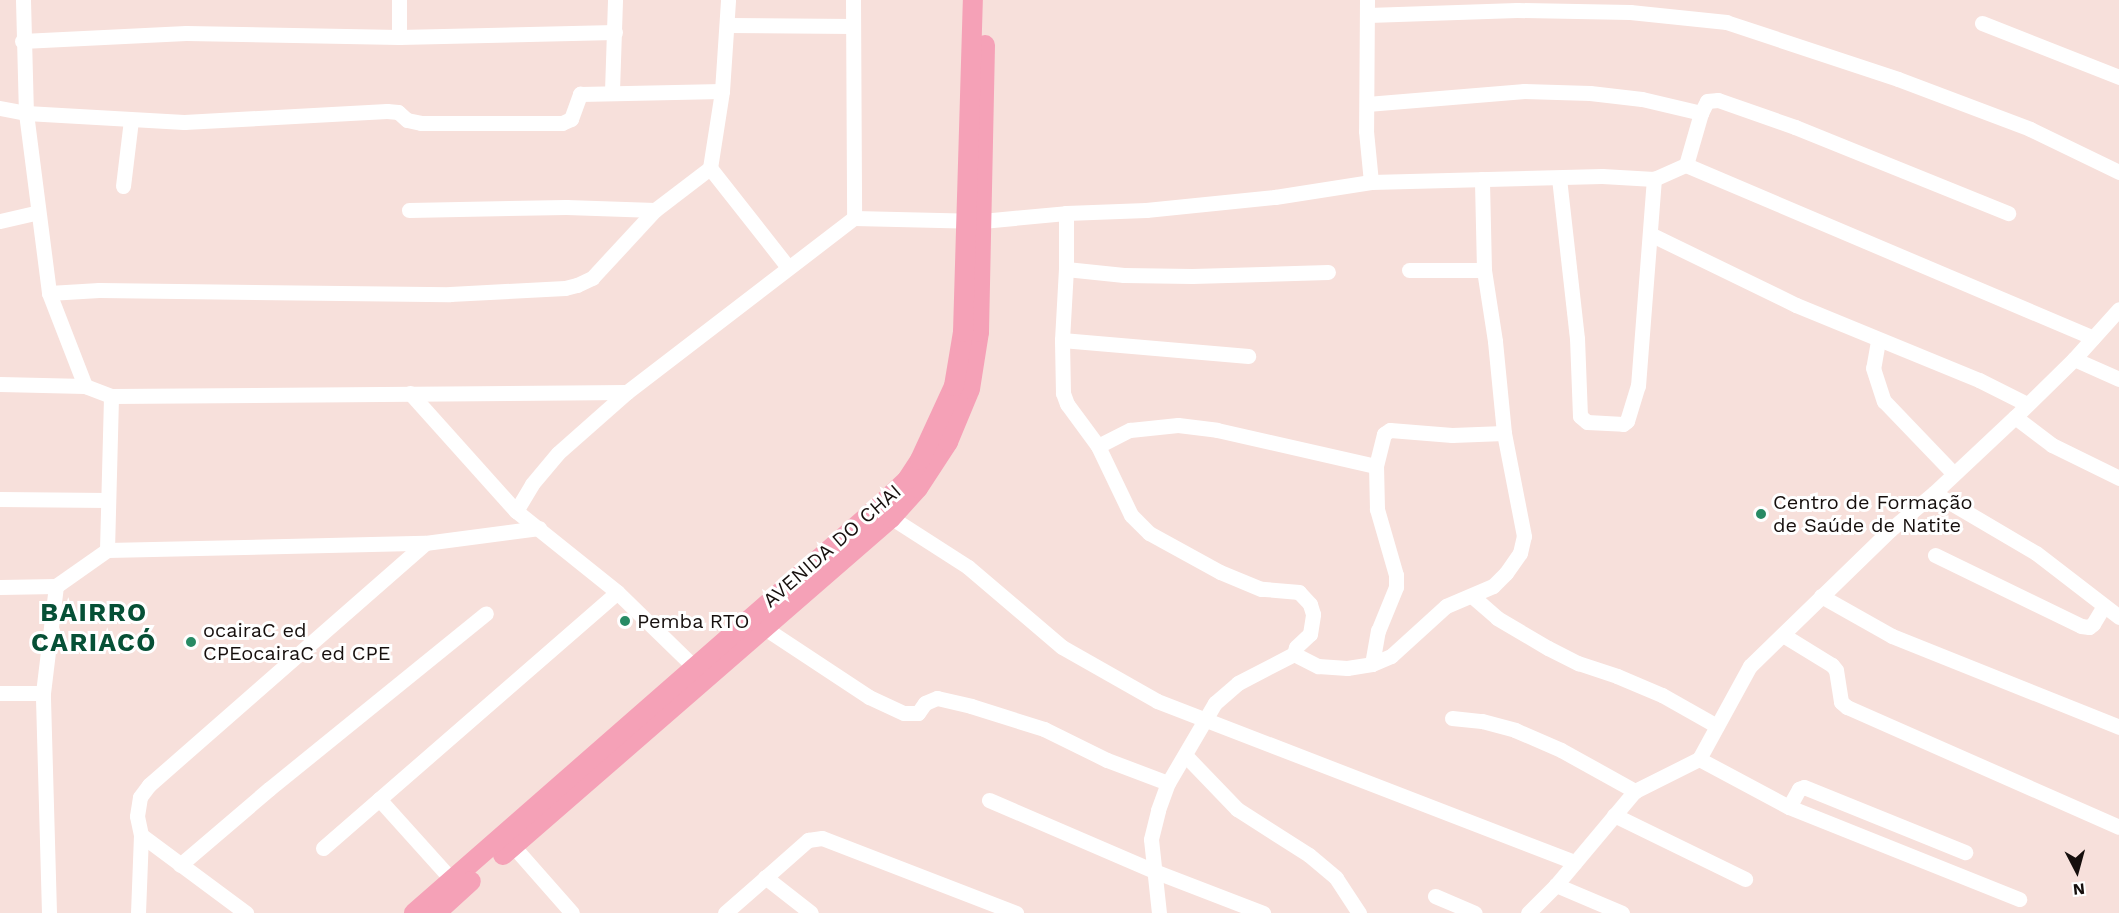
<!DOCTYPE html>
<html>
<head>
<meta charset="utf-8">
<style>
	body { margin:0 }
	#map { position:relative; width:2119px; height:913px; overflow:hidden; background:#f7e0db; font-family:"Work Sans",sans-serif }
	div>[style] { position:absolute }
	.minor>* { height:15px; margin:-7.5px; padding:0 7.5px; transform-origin:7.5px; border-radius:7.5px; background:#fff }
	.major>* { height:20px; margin:-10px; padding:0 10px; transform-origin:10px; border-radius:10px; background:#f5a1b7 }
	.dots>* { width:16px; height:16px; translate:-50% -50%; box-sizing:border-box; border:3px solid #fff; border-radius:50% }
	span { translate:-50% -50%; white-space:nowrap; text-align:center; line-height:1.15; -webkit-text-stroke:6px #fff; paint-order:stroke }
	.poi-label { font-size:20px; color:#160f0d }
	.left { translate:0 -50%; text-align:left }
	.street-label { font-size:20px; color:#160f0d }
	.district-label { font-size:26px; color:#065036; font-weight:700; letter-spacing:1.5px }
	.north { position:absolute; left:2047px; top:841px; width:60px; height:60px; -webkit-text-stroke:4px #fff; paint-order:stroke; rotate:174deg; font-size:16px; font-weight:700; line-height:24px; text-align:center; color:#160f0d }
	.north::after { content:''; display:block; margin:auto; width:21px; height:27px; background:#160f0d; clip-path:polygon(50% 0,100% 100%,50% 72%,0 100%) }
</style>
</head>
<body>
<div id="map">
	<div class="minor">
		<i style="left:23px;top:0;width:113px;rotate:88.5deg"></i>
		<i style="left:26px;top:113px;width:181px;rotate:82.7deg"></i>
		<i style="left:49px;top:293px;width:100px;rotate:68.8deg"></i>
		<i style="left:853px;top:0;width:218px;rotate:89.7deg"></i>
		<i style="left:1367px;top:0;width:131px;rotate:90.4deg"></i>
		<i style="left:1366px;top:131px;width:51px;rotate:84.4deg"></i>
		<i style="left:1368px;top:15px;width:149px;rotate:-1.9deg"></i>
		<i style="left:1517px;top:10px;width:113px;rotate:1deg"></i>
		<i style="left:1630px;top:12px;width:97px;rotate:5.9deg"></i>
		<i style="left:1726px;top:22px;width:181px;rotate:18.3deg"></i>
		<i style="left:1898px;top:79px;width:141px;rotate:20.7deg"></i>
		<i style="left:2030px;top:129px;width:99px;rotate:25.8deg"></i>
		<i style="left:1982px;top:23px;width:147px;rotate:21.5deg"></i>
		<i style="left:728px;top:25px;width:125px;rotate:0.5deg"></i>
		<i style="left:399px;top:37px;width:37px;rotate:-90deg"></i>
		<i style="left:22px;top:41px;width:164px;rotate:-2.8deg"></i>
		<i style="left:186px;top:33px;width:213px;rotate:1.1deg"></i>
		<i style="left:399px;top:37px;width:216px;rotate:-1.3deg"></i>
		<i style="left:612px;top:91px;width:91px;rotate:-88.1deg"></i>
		<i style="left:1367px;top:104px;width:158px;rotate:-4.7deg"></i>
		<i style="left:1524px;top:91px;width:66px;rotate:1.7deg"></i>
		<i style="left:1590px;top:93px;width:52px;rotate:6.6deg"></i>
		<i style="left:1642px;top:99px;width:61px;rotate:13.3deg"></i>
		<i style="left:1701px;top:113px;width:13px;rotate:-63deg"></i>
		<i style="left:1707px;top:101px;width:11px;rotate:-5deg"></i>
		<i style="left:1718px;top:100px;width:82px;rotate:19.3deg"></i>
		<i style="left:1795px;top:127px;width:230px;rotate:22deg"></i>
		<i style="left:0;top:108px;width:26px;rotate:11deg"></i>
		<i style="left:26px;top:113px;width:158px;rotate:3.3deg"></i>
		<i style="left:184px;top:122px;width:203px;rotate:-3.1deg"></i>
		<i style="left:387px;top:111px;width:11px;rotate:5deg"></i>
		<i style="left:398px;top:112px;width:12px;rotate:42deg"></i>
		<i style="left:407px;top:120px;width:14px;rotate:12deg"></i>
		<i style="left:421px;top:123px;width:141px"></i>
		<i style="left:562px;top:123px;width:10px;rotate:-24deg"></i>
		<i style="left:571px;top:119px;width:27px;rotate:-70deg"></i>
		<i style="left:580px;top:94px;width:142px;rotate:-1.2deg"></i>
		<i style="left:1686px;top:165px;width:442px;rotate:23deg"></i>
		<i style="left:710px;top:168px;width:126px;rotate:51.8deg"></i>
		<i style="left:1559px;top:178px;width:161px;rotate:83.6deg"></i>
		<i style="left:1577px;top:338px;width:78px;rotate:87.8deg"></i>
		<i style="left:1580px;top:416px;width:9px;rotate:41deg"></i>
		<i style="left:1587px;top:422px;width:36px;rotate:3deg"></i>
		<i style="left:1623px;top:424px;width:5px;rotate:-37deg"></i>
		<i style="left:1627px;top:421px;width:37px;rotate:-73deg"></i>
		<i style="left:1638px;top:386px;width:208px;rotate:-85.6deg"></i>
		<i style="left:1654px;top:179px;width:35px;rotate:-24deg"></i>
		<i style="left:1686px;top:165px;width:54px;rotate:-73.9deg"></i>
		<i style="left:123px;top:186px;width:66px;rotate:-83.1deg"></i>
		<i style="left:409px;top:210px;width:157px;rotate:-1.1deg"></i>
		<i style="left:566px;top:207px;width:89px;rotate:1.9deg"></i>
		<i style="left:0;top:221px;width:39px;rotate:-13deg"></i>
		<i style="left:1652px;top:235px;width:160px;rotate:25.9deg"></i>
		<i style="left:1796px;top:305px;width:198px;rotate:22.3deg"></i>
		<i style="left:1979px;top:380px;width:54px;rotate:26.6deg"></i>
		<i style="left:1066px;top:269px;width:56px;rotate:-90deg"></i>
		<i style="left:1409px;top:270px;width:75px"></i>
		<i style="left:49px;top:293px;width:50px;rotate:-3.4deg"></i>
		<i style="left:99px;top:290px;width:351px;rotate:0.7deg"></i>
		<i style="left:450px;top:294px;width:115px;rotate:-3deg"></i>
		<i style="left:565px;top:288px;width:12px;rotate:-14deg"></i>
		<i style="left:577px;top:285px;width:17px;rotate:-25deg"></i>
		<i style="left:592px;top:278px;width:93px;rotate:-47.2deg"></i>
		<i style="left:655px;top:210px;width:69px;rotate:-37.4deg"></i>
		<i style="left:710px;top:168px;width:78px;rotate:-81.1deg"></i>
		<i style="left:722px;top:91px;width:91px;rotate:-86.2deg"></i>
		<i style="left:1062px;top:340px;width:187px;rotate:4.9deg"></i>
		<i style="left:1878px;top:341px;width:27px;rotate:100deg"></i>
		<i style="left:1873px;top:368px;width:35px;rotate:72deg"></i>
		<i style="left:1884px;top:401px;width:101px;rotate:46.2deg"></i>
		<i style="left:2074px;top:359px;width:49px;rotate:24deg"></i>
		<i style="left:0;top:384px;width:85px;rotate:1.3deg"></i>
		<i style="left:85px;top:386px;width:28px;rotate:21deg"></i>
		<i style="left:111px;top:396px;width:516px;rotate:-0.44deg"></i>
		<i style="left:410px;top:393px;width:159px;rotate:48.1deg"></i>
		<i style="left:516px;top:511px;width:129px;rotate:38.7deg"></i>
		<i style="left:617px;top:592px;width:107px;rotate:44.2deg"></i>
		<i style="left:2015px;top:417px;width:46px;rotate:37.1deg"></i>
		<i style="left:2052px;top:445px;width:75px;rotate:26.2deg"></i>
		<i style="left:1098px;top:446px;width:36px;rotate:-27deg"></i>
		<i style="left:1130px;top:430px;width:48px;rotate:-5.9deg"></i>
		<i style="left:1178px;top:425px;width:39px;rotate:7deg"></i>
		<i style="left:1217px;top:430px;width:163px;rotate:12.8deg"></i>
		<i style="left:1934px;top:493px;width:118px;rotate:30.5deg"></i>
		<i style="left:2036px;top:553px;width:105px;rotate:37.6deg"></i>
		<i style="left:0;top:499px;width:108px;rotate:0.5deg"></i>
		<i style="left:516px;top:511px;width:31px;rotate:-59deg"></i>
		<i style="left:532px;top:484px;width:40px;rotate:-50deg"></i>
		<i style="left:558px;top:453px;width:92px;rotate:-41.5deg"></i>
		<i style="left:627px;top:392px;width:286px;rotate:-37.5deg"></i>
		<i style="left:854px;top:218px;width:128px;rotate:1.3deg"></i>
		<i style="left:982px;top:221px;width:84px;rotate:-5.4deg"></i>
		<i style="left:1066px;top:213px;width:80px;rotate:-2.1deg"></i>
		<i style="left:1146px;top:210px;width:130px;rotate:-5.8deg"></i>
		<i style="left:1275px;top:197px;width:97px;rotate:-8.9deg"></i>
		<i style="left:1371px;top:182px;width:231px;rotate:-1.5deg"></i>
		<i style="left:1602px;top:176px;width:52px;rotate:3.3deg"></i>
		<i style="left:884px;top:513px;width:100px;rotate:32.7deg"></i>
		<i style="left:968px;top:567px;width:123px;rotate:40.4deg"></i>
		<i style="left:1062px;top:647px;width:109px;rotate:29.6deg"></i>
		<i style="left:1157px;top:701px;width:448px;rotate:21.1deg"></i>
		<i style="left:107px;top:550px;width:154px;rotate:-88.5deg"></i>
		<i style="left:1935px;top:555px;width:162px;rotate:25.9deg"></i>
		<i style="left:2081px;top:626px;width:8px;rotate:7deg"></i>
		<i style="left:2089px;top:627px;width:5px;rotate:-37deg"></i>
		<i style="left:2093px;top:624px;width:21px;rotate:-59deg"></i>
		<i style="left:0;top:587px;width:56px;rotate:-1deg"></i>
		<i style="left:56px;top:586px;width:62px;rotate:-35.2deg"></i>
		<i style="left:107px;top:550px;width:318px;rotate:-1.3deg"></i>
		<i style="left:425px;top:543px;width:115px;rotate:-7.5deg"></i>
		<i style="left:1472px;top:596px;width:33px;rotate:41deg"></i>
		<i style="left:1497px;top:618px;width:59px;rotate:30.5deg"></i>
		<i style="left:1548px;top:648px;width:34px;rotate:27deg"></i>
		<i style="left:1578px;top:663px;width:41px;rotate:18.4deg"></i>
		<i style="left:1617px;top:676px;width:49px;rotate:22.9deg"></i>
		<i style="left:1662px;top:695px;width:63px;rotate:29.4deg"></i>
		<i style="left:1821px;top:596px;width:81px;rotate:29.4deg"></i>
		<i style="left:1892px;top:636px;width:245px;rotate:21.8deg"></i>
		<i style="left:763px;top:627px;width:127px;rotate:33.4deg"></i>
		<i style="left:869px;top:697px;width:38px;rotate:25deg"></i>
		<i style="left:904px;top:713px;width:14px"></i>
		<i style="left:918px;top:713px;width:12px;rotate:-55deg"></i>
		<i style="left:925px;top:703px;width:13px;rotate:-23deg"></i>
		<i style="left:937px;top:698px;width:35px;rotate:13deg"></i>
		<i style="left:971px;top:706px;width:77px;rotate:17.5deg"></i>
		<i style="left:1044px;top:729px;width:70px;rotate:26.2deg"></i>
		<i style="left:1107px;top:760px;width:65px;rotate:20.7deg"></i>
		<i style="left:1168px;top:783px;width:93px;rotate:-59.6deg"></i>
		<i style="left:1215px;top:703px;width:30px;rotate:-41deg"></i>
		<i style="left:1238px;top:683px;width:63px;rotate:-27.4deg"></i>
		<i style="left:1294px;top:654px;width:7px;rotate:-74deg"></i>
		<i style="left:1296px;top:647px;width:19px;rotate:-43deg"></i>
		<i style="left:1310px;top:634px;width:20px;rotate:-81deg"></i>
		<i style="left:1313px;top:614px;width:10px;rotate:-107deg"></i>
		<i style="left:1310px;top:604px;width:16px;rotate:-133deg"></i>
		<i style="left:1299px;top:592px;width:38px;rotate:-175deg"></i>
		<i style="left:1261px;top:589px;width:44px;rotate:-157.5deg"></i>
		<i style="left:1220px;top:572px;width:81px;rotate:-151.2deg"></i>
		<i style="left:1149px;top:533px;width:25px;rotate:-135deg"></i>
		<i style="left:1131px;top:515px;width:76px;rotate:-115.6deg"></i>
		<i style="left:1098px;top:446px;width:52px;rotate:-126.4deg"></i>
		<i style="left:1067px;top:404px;width:12px;rotate:-110deg"></i>
		<i style="left:1063px;top:393px;width:53px;rotate:-91.1deg"></i>
		<i style="left:1062px;top:340px;width:71px;rotate:-86.8deg"></i>
		<i style="left:1066px;top:269px;width:58px;rotate:5.9deg"></i>
		<i style="left:1124px;top:275px;width:68px;rotate:0.8deg"></i>
		<i style="left:1192px;top:276px;width:136px;rotate:-1.7deg"></i>
		<i style="left:1783px;top:635px;width:57px;rotate:31.5deg"></i>
		<i style="left:1832px;top:665px;width:6px;rotate:51deg"></i>
		<i style="left:1836px;top:670px;width:32px;rotate:81deg"></i>
		<i style="left:1841px;top:702px;width:8px;rotate:40deg"></i>
		<i style="left:1847px;top:707px;width:297px;rotate:23.8deg"></i>
		<i style="left:1294px;top:654px;width:27px;rotate:27deg"></i>
		<i style="left:1318px;top:666px;width:29px;rotate:4deg"></i>
		<i style="left:1347px;top:668px;width:25px;rotate:-9deg"></i>
		<i style="left:1372px;top:664px;width:21px;rotate:-23deg"></i>
		<i style="left:1391px;top:656px;width:74px;rotate:-42.3deg"></i>
		<i style="left:1446px;top:606px;width:51px;rotate:-23.1deg"></i>
		<i style="left:1493px;top:586px;width:18px;rotate:-45deg"></i>
		<i style="left:1506px;top:573px;width:24px;rotate:-55deg"></i>
		<i style="left:1520px;top:553px;width:17px;rotate:-77deg"></i>
		<i style="left:1524px;top:536px;width:105px;rotate:-101deg"></i>
		<i style="left:1372px;top:664px;width:34px;rotate:-80deg"></i>
		<i style="left:1378px;top:631px;width:48px;rotate:-67.8deg"></i>
		<i style="left:1396px;top:587px;width:12px;rotate:-90deg"></i>
		<i style="left:1396px;top:575px;width:69px;rotate:-106.1deg"></i>
		<i style="left:1377px;top:509px;width:43px;rotate:-91.3deg"></i>
		<i style="left:1376px;top:466px;width:33px;rotate:-76deg"></i>
		<i style="left:1384px;top:434px;width:7px;rotate:-34deg"></i>
		<i style="left:1390px;top:430px;width:62px;rotate:4.6deg"></i>
		<i style="left:1452px;top:435px;width:52px;rotate:-2.2deg"></i>
		<i style="left:1504px;top:433px;width:92px;rotate:-95.6deg"></i>
		<i style="left:1495px;top:341px;width:72px;rotate:-98.8deg"></i>
		<i style="left:1484px;top:270px;width:91px;rotate:-91.3deg"></i>
		<i style="left:0;top:693px;width:43px"></i>
		<i style="left:1452px;top:718px;width:30px;rotate:6deg"></i>
		<i style="left:1482px;top:721px;width:34px;rotate:15deg"></i>
		<i style="left:1515px;top:730px;width:50px;rotate:23.5deg"></i>
		<i style="left:1561px;top:750px;width:85px;rotate:29deg"></i>
		<i style="left:1185px;top:755px;width:75px;rotate:46.1deg"></i>
		<i style="left:1237px;top:809px;width:85px;rotate:32.6deg"></i>
		<i style="left:1309px;top:855px;width:35px;rotate:40deg"></i>
		<i style="left:1336px;top:878px;width:42px;rotate:56.7deg"></i>
		<i style="left:1699px;top:759px;width:102px;rotate:28.1deg"></i>
		<i style="left:1789px;top:807px;width:21px;rotate:-61deg"></i>
		<i style="left:1799px;top:789px;width:5px;rotate:-22deg"></i>
		<i style="left:1804px;top:787px;width:174px;rotate:22deg"></i>
		<i style="left:379px;top:799px;width:109px;rotate:48deg"></i>
		<i style="left:989px;top:800px;width:180px;rotate:23.3deg"></i>
		<i style="left:1154px;top:871px;width:117px;rotate:21.1deg"></i>
		<i style="left:1789px;top:807px;width:248px;rotate:21.8deg"></i>
		<i style="left:1614px;top:815px;width:146px;rotate:26deg"></i>
		<i style="left:141px;top:835px;width:131px;rotate:36.6deg"></i>
		<i style="left:513px;top:846px;width:89px;rotate:48.6deg"></i>
		<i style="left:323px;top:848px;width:390px;rotate:-41deg"></i>
		<i style="left:180px;top:865px;width:117px;rotate:-40.5deg"></i>
		<i style="left:269px;top:789px;width:279px;rotate:-39deg"></i>
		<i style="left:765px;top:877px;width:58px;rotate:38deg"></i>
		<i style="left:1435px;top:896px;width:43px;rotate:23deg"></i>
		<i style="left:49px;top:913px;width:220px;rotate:-91.6deg"></i>
		<i style="left:43px;top:693px;width:108px;rotate:-83.1deg"></i>
		<i style="left:138px;top:913px;width:78px;rotate:-87.8deg"></i>
		<i style="left:141px;top:835px;width:19px;rotate:-102deg"></i>
		<i style="left:137px;top:816px;width:19px;rotate:-81deg"></i>
		<i style="left:140px;top:797px;width:15px;rotate:-53deg"></i>
		<i style="left:149px;top:785px;width:367px;rotate:-41.2deg"></i>
		<i style="left:725px;top:913px;width:111px;rotate:-41.3deg"></i>
		<i style="left:808px;top:840px;width:14px;rotate:-8deg"></i>
		<i style="left:822px;top:838px;width:208px;rotate:21.1deg"></i>
		<i style="left:1159px;top:913px;width:74px;rotate:-96.2deg"></i>
		<i style="left:1151px;top:839px;width:30px;rotate:-76deg"></i>
		<i style="left:1158px;top:810px;width:29px;rotate:-70deg"></i>
		<i style="left:1528px;top:913px;width:40px;rotate:-45deg"></i>
		<i style="left:1622px;top:913px;width:72px;rotate:-157deg"></i>
		<i style="left:1556px;top:885px;width:123px;rotate:-50deg"></i>
		<i style="left:1635px;top:791px;width:72px;rotate:-26.6deg"></i>
		<i style="left:1699px;top:759px;width:106px;rotate:-61.3deg"></i>
		<i style="left:1750px;top:666px;width:195px;rotate:-44.2deg"></i>
		<i style="left:1890px;top:530px;width:57px;rotate:-40.1deg"></i>
		<i style="left:1934px;top:493px;width:111px;rotate:-43.2deg"></i>
		<i style="left:2015px;top:417px;width:83px;rotate:-44.5deg"></i>
		<i style="left:2074px;top:359px;width:67px;rotate:-48deg"></i>
	</div>
	<div class="major">
		<i style="left:503px;top:855px;width:514px;rotate:-40.98deg"></i>
		<i style="left:891px;top:518px;width:40px;rotate:-48deg"></i>
		<i style="left:918px;top:488px;width:55px;rotate:-56.9deg"></i>
		<i style="left:948px;top:442px;width:57px;rotate:-67.5deg"></i>
		<i style="left:970px;top:389px;width:58px;rotate:-81deg"></i>
		<i style="left:979px;top:332px;width:287px;rotate:-88.8deg"></i>
		<i style="left:414px;top:913px;width:615px;rotate:-41.18deg"></i>
		<i style="left:877px;top:508px;width:41px;rotate:-43deg"></i>
		<i style="left:907px;top:480px;width:24px;rotate:-57deg"></i>
		<i style="left:920px;top:460px;width:81px;rotate:-65.3deg"></i>
		<i style="left:954px;top:386px;width:55px;rotate:-80.5deg"></i>
		<i style="left:963px;top:332px;width:332px;rotate:-88.3deg"></i>
		<i style="left:436px;top:913px;width:47px;rotate:-42.4deg"></i>
	</div>
	<div class="dots">
		<i style="left:1761px;top:514px;background:#288a64"></i>
		<i style="left:625px;top:621px;background:#288a64"></i>
		<i style="left:191px;top:642px;background:#288a64"></i>
	</div>
	<div class="poi-label">
		<span class="left" style="left:1773px;top:514px">Centro de Formação<br>de Saúde de Natite</span>
		<span class="left" style="left:637px;top:621px">Pemba RTO</span>
		<span class="left" style="left:203px;top:642px">ocairaC ed<br>CPEocairaC ed CPE</span>
	</div>
	<div class="street-label">
		<span style="left:832px;top:546px;rotate:-41deg">AVENIDA DO CHAI</span>
	</div>
	<div class="district-label">
		<span style="left:94px;top:628px">BAIRRO<br>CARIACÓ</span>
	</div>
	<div class="north">N</div>
</div>
</body>
</html>
